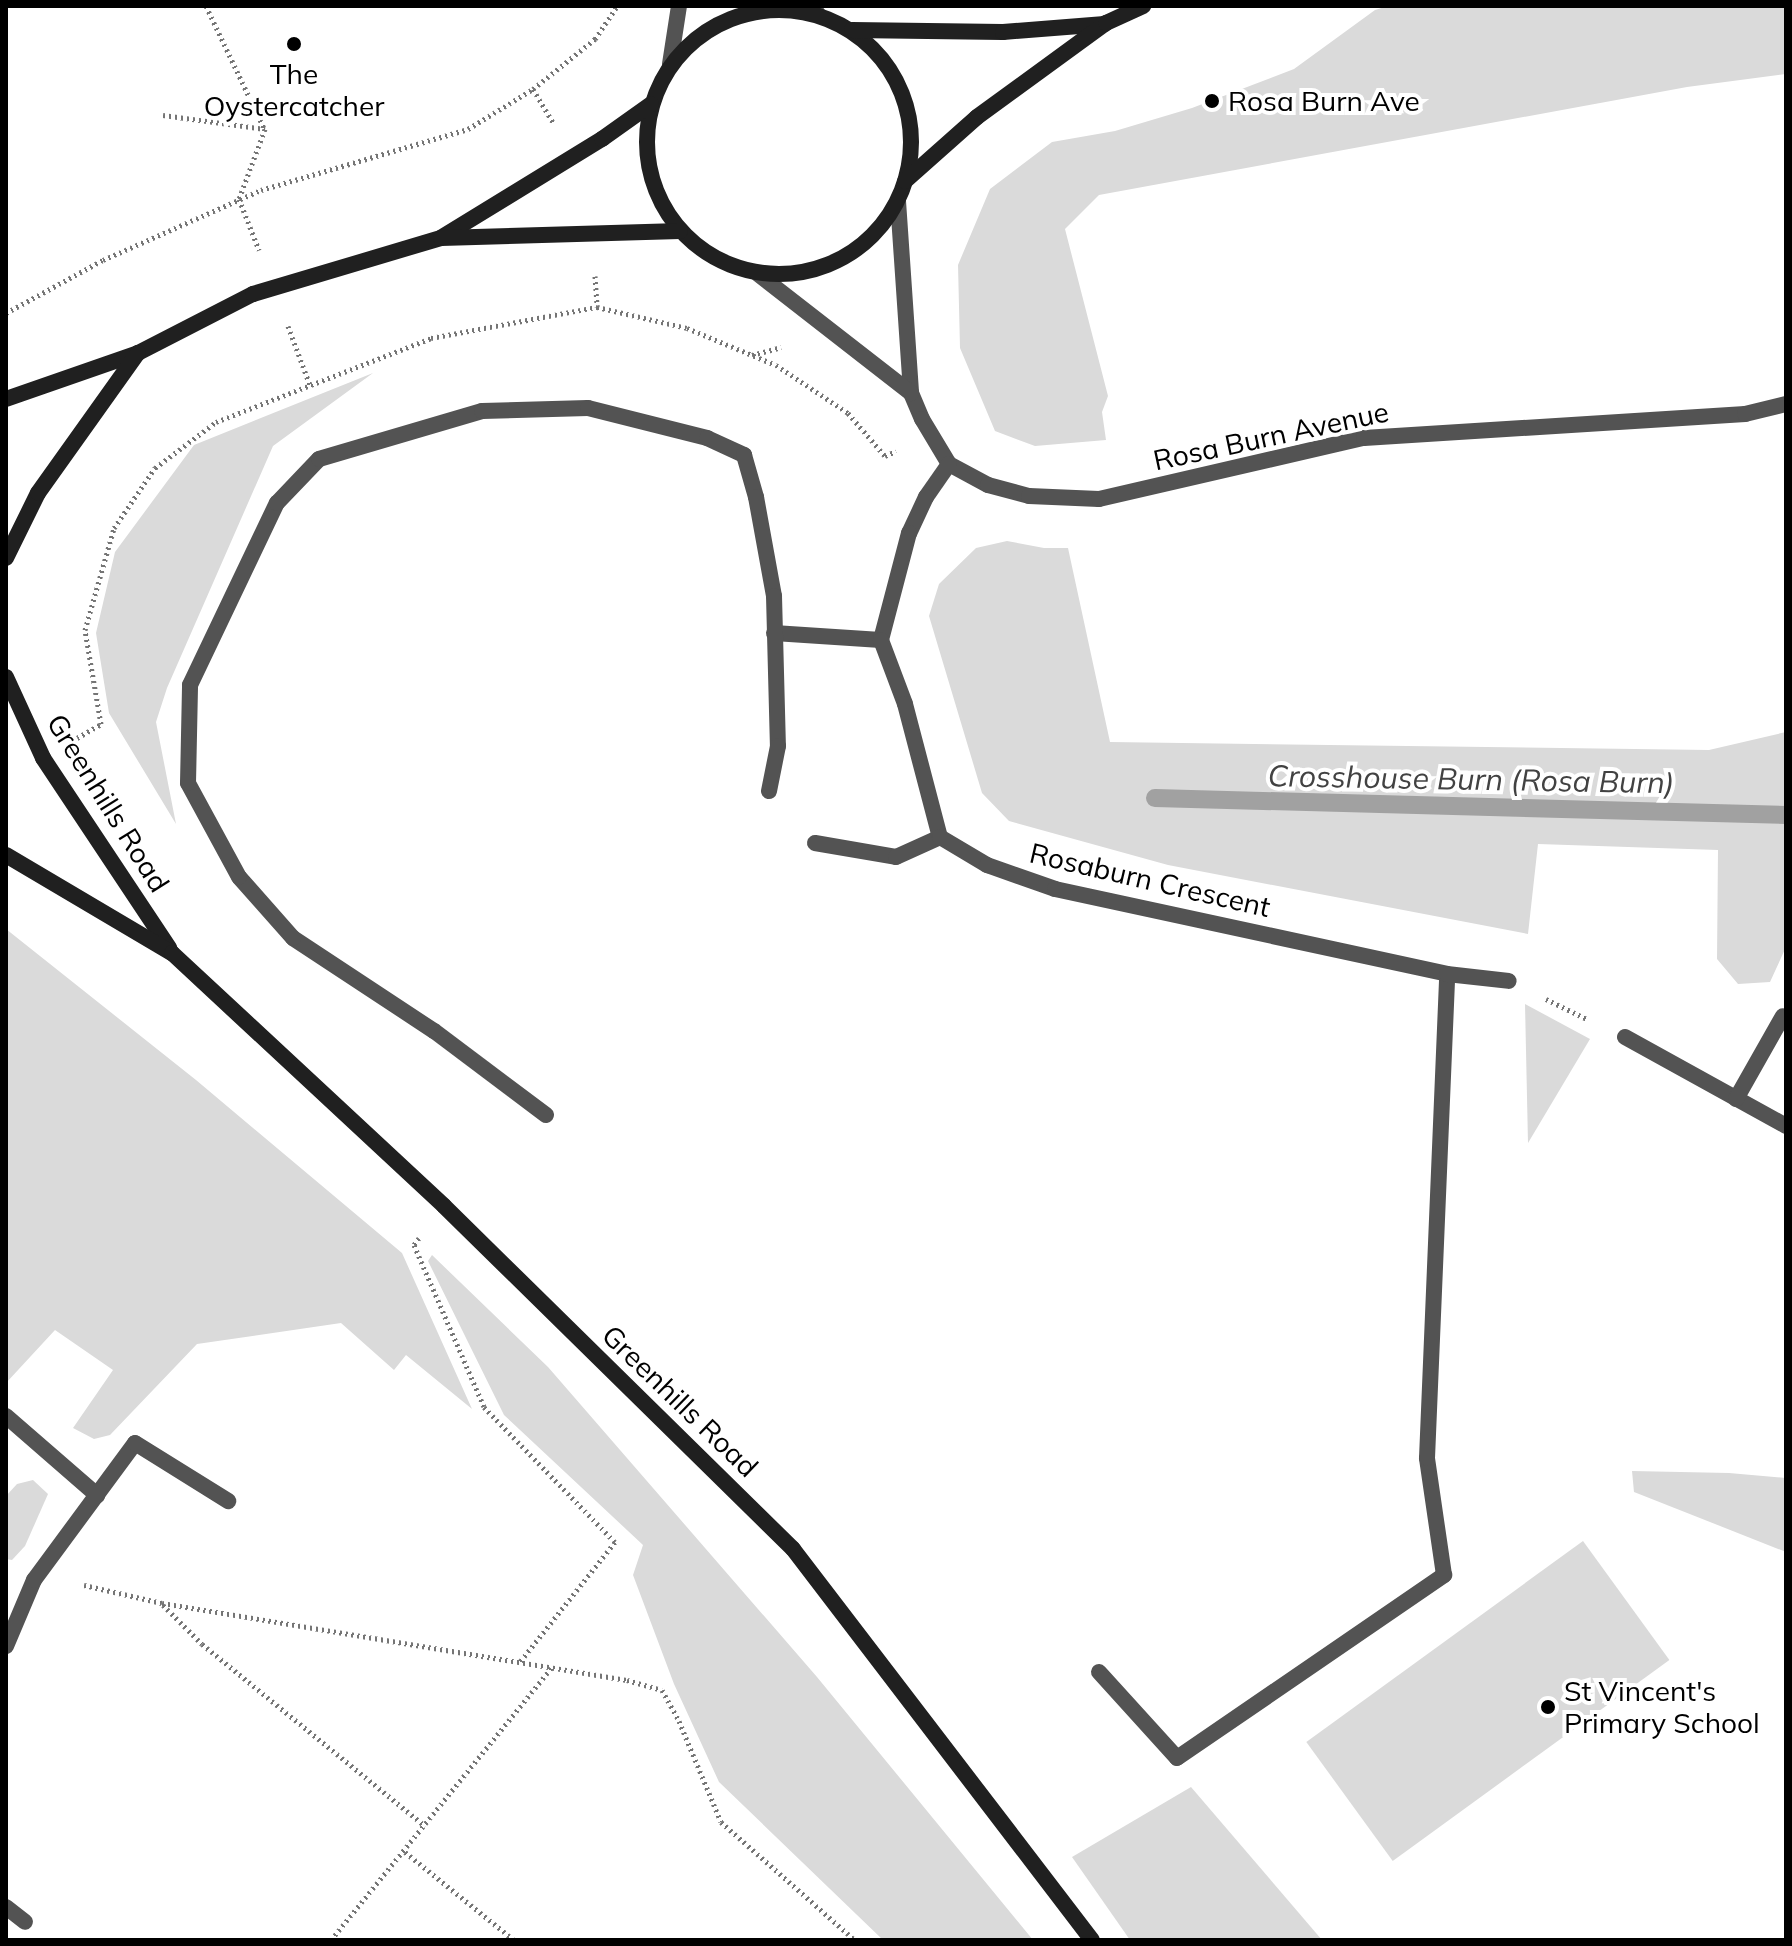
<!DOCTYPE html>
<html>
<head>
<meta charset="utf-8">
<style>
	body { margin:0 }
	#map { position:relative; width:1792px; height:1946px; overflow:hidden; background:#fff; font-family:Mulish,sans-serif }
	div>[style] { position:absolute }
	.green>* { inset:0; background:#dadada; transform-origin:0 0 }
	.stream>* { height:18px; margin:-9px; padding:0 9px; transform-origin:9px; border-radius:9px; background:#a1a1a1 }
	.path>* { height:5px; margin-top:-2.5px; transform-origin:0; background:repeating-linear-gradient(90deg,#757575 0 2px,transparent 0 6px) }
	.lane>* { height:16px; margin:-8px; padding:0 8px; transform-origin:8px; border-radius:8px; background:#535353 }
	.street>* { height:16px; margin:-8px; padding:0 8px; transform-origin:8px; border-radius:8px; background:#535353 }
	.secondary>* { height:16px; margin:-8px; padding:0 8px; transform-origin:8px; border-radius:8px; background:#202020 }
	.secondary>.ring { margin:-8px; padding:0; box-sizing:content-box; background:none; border:16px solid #202020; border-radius:50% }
	.dots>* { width:22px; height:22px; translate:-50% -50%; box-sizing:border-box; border:4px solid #fff; border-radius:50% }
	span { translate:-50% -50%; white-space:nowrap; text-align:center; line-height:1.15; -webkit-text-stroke:8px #fff; paint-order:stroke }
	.poi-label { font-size:28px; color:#000 }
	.left { translate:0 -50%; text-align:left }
	.street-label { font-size:28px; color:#000 }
	.water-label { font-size:30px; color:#424242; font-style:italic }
	.frame { position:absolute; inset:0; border:8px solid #000; pointer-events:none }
</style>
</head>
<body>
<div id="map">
	<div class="green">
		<i style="clip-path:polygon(1388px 6px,1786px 6px,1786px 74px,1687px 87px,1099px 195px,1065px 229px,1108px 396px,1102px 412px,1106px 440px,1035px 446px,995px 431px,960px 348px,958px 265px,990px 189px,1052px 142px,1115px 131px,1192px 108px,1294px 69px,1375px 10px)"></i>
		<i style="clip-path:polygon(373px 373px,273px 446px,167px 688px,156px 722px,176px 824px,109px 713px,96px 633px,115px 552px,194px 445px)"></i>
		<i style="clip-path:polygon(1007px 541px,1044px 548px,1068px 548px,1110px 742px,1709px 750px,1786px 732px,1786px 947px,1770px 982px,1738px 984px,1717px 959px,1718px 850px,1538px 844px,1528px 934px,1168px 865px,1009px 821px,982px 793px,929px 616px,939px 584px,976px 548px)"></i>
		<i style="clip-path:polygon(6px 929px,196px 1080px,402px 1253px,472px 1409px,406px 1355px,394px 1370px,341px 1323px,197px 1344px,110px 1435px,94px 1439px,73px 1428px,113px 1370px,55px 1330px,6px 1383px)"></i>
		<i style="clip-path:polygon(1525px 1004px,1590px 1039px,1528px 1143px)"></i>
		<i style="clip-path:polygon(432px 1255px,548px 1367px,817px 1677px,1033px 1940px,883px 1940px,719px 1782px,674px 1684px,633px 1575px,643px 1545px,504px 1415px,428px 1261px)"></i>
		<i style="clip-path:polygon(1632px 1471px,1729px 1473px,1786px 1478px,1786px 1552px,1634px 1492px)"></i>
		<i style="clip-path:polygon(33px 1480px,48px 1494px,25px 1546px,12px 1560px,6px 1559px,6px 1496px,17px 1484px)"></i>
		<i style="left:1583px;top:1541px;width:147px;height:342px;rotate:54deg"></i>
		<i style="clip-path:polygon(1191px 1787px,1322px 1940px,1130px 1940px,1072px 1857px)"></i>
	</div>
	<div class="stream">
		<i style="left:1155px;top:798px;width:631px;rotate:1.54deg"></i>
	</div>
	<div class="path">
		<i style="left:206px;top:6px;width:135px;rotate:64.6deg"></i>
		<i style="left:533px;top:89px;width:39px;rotate:59deg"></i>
		<i style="left:163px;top:115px;width:103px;rotate:7.8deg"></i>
		<i style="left:265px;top:129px;width:75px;rotate:110.4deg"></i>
		<i style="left:239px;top:199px;width:55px;rotate:68.6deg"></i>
		<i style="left:595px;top:276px;width:31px;rotate:86deg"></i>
		<i style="left:6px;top:313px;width:111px;rotate:-28.7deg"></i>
		<i style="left:103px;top:260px;width:173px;rotate:-23.9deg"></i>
		<i style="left:261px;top:190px;width:216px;rotate:-16.4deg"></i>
		<i style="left:468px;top:129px;width:76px;rotate:-31.6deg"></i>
		<i style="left:533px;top:89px;width:80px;rotate:-38.9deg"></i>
		<i style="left:595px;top:39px;width:40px;rotate:-56deg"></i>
		<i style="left:288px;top:326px;width:63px;rotate:69.6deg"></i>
		<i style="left:752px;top:355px;width:30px;rotate:-15deg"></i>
		<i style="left:77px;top:738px;width:28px;rotate:-30deg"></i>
		<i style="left:101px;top:724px;width:95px;rotate:-99.7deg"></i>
		<i style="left:85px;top:630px;width:106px;rotate:-74.1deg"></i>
		<i style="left:114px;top:528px;width:73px;rotate:-55.7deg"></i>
		<i style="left:155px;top:468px;width:76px;rotate:-37deg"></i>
		<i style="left:216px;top:422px;width:231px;rotate:-21.3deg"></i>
		<i style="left:431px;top:338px;width:169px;rotate:-10.6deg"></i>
		<i style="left:597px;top:307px;width:92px;rotate:13.1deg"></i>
		<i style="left:687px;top:328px;width:96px;rotate:22.6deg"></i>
		<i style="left:776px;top:365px;width:87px;rotate:33.7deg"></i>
		<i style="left:848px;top:413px;width:57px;rotate:49.3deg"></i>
		<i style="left:885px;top:456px;width:12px;rotate:-24deg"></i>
		<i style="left:1546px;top:999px;width:46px;rotate:26deg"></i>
		<i style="left:419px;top:1238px;width:9px;rotate:126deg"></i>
		<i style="left:414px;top:1245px;width:176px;rotate:66.6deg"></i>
		<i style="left:484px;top:1407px;width:188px;rotate:45.9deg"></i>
		<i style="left:615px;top:1542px;width:153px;rotate:128.4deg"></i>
		<i style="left:84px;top:1585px;width:80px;rotate:13deg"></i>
		<i style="left:162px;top:1603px;width:471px;rotate:9.4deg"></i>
		<i style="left:627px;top:1680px;width:36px;rotate:16deg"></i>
		<i style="left:662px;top:1690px;width:35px;rotate:61deg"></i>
		<i style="left:679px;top:1721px;width:109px;rotate:67.4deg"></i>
		<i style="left:721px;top:1822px;width:179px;rotate:41.4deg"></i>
		<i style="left:163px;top:1605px;width:55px;rotate:45deg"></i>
		<i style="left:202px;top:1644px;width:288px;rotate:39.2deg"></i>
		<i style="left:405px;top:1852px;width:140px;rotate:38.9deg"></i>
		<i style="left:331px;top:1940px;width:350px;rotate:-51deg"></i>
	</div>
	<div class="lane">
		<i style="left:774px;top:633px;width:107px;rotate:3.7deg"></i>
		<i style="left:815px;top:843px;width:82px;rotate:9.8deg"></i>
		<i style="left:896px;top:857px;width:48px;rotate:-24.4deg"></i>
		<i style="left:546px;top:1115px;width:140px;rotate:-143.1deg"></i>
		<i style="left:434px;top:1031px;width:169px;rotate:-146.6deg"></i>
		<i style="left:293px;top:938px;width:81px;rotate:-131.5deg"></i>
		<i style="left:239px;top:877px;width:107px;rotate:-118.5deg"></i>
		<i style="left:188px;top:783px;width:98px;rotate:-88.8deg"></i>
		<i style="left:190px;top:685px;width:202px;rotate:-64.5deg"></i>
		<i style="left:277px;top:503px;width:61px;rotate:-46.3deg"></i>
		<i style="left:319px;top:459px;width:170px;rotate:-16.4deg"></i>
		<i style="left:482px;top:411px;width:106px;rotate:-1.6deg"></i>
		<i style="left:588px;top:408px;width:123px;rotate:14.1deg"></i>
		<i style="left:707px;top:438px;width:41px;rotate:24.7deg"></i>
		<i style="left:744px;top:455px;width:44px;rotate:74.1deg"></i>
		<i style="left:756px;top:497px;width:101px;rotate:79.7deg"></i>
		<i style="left:774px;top:596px;width:150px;rotate:88.5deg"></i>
		<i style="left:778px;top:746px;width:46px;rotate:101.3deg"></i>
		<i style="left:6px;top:1416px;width:121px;rotate:41deg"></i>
		<i style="left:1099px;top:1672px;width:116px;rotate:47.8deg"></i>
		<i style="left:1177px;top:1758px;width:324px;rotate:-34.4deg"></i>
		<i style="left:1444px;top:1575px;width:118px;rotate:-98.3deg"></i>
		<i style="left:1427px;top:1458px;width:484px;rotate:-87.6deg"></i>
		<i style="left:6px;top:1907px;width:24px;rotate:38deg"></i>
	</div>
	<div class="street">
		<i style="left:812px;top:6px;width:10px;rotate:53deg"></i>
		<i style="left:670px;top:64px;width:59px;rotate:-81.2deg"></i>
		<i style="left:898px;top:201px;width:192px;rotate:86.1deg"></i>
		<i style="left:911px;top:393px;width:28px;rotate:67deg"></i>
		<i style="left:922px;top:419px;width:52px;rotate:59deg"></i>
		<i style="left:949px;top:464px;width:44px;rotate:28.3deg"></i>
		<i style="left:988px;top:485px;width:42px;rotate:15deg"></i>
		<i style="left:1029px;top:496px;width:70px;rotate:2.5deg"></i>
		<i style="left:1099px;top:499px;width:272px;rotate:-13deg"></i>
		<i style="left:1364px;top:438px;width:382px;rotate:-3.6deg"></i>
		<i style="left:1745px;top:414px;width:42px;rotate:-13.7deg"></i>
		<i style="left:758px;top:274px;width:194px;rotate:37.9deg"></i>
		<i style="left:949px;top:464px;width:40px;rotate:124.9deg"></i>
		<i style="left:926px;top:497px;width:40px;rotate:115deg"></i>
		<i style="left:909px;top:533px;width:111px;rotate:104.7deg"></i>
		<i style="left:881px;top:640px;width:68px;rotate:69.4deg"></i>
		<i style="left:905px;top:704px;width:138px;rotate:75.3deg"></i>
		<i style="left:940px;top:837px;width:55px;rotate:30.8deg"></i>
		<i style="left:987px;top:865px;width:72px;rotate:19.4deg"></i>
		<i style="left:1055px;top:889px;width:401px;rotate:12.2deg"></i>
		<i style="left:1447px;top:974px;width:62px;rotate:6.4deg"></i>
		<i style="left:1625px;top:1037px;width:184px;rotate:28.9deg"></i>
		<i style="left:1736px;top:1099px;width:95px;rotate:-60.5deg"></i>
		<i style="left:6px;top:1646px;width:72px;rotate:-67deg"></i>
		<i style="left:34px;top:1580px;width:170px;rotate:-53.6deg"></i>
		<i style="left:135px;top:1443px;width:110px;rotate:31.9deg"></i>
	</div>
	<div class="secondary">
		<i class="ring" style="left:647px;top:10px;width:248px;height:248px"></i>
		<i style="left:852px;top:30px;width:151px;rotate:0.8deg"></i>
		<i style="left:1003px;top:32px;width:102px;rotate:-4.5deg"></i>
		<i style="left:905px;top:181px;width:96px;rotate:-41.6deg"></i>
		<i style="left:977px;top:117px;width:160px;rotate:-36.1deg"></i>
		<i style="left:1106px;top:23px;width:41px;rotate:-24.7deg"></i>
		<i style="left:442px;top:237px;width:188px;rotate:-31.5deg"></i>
		<i style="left:602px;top:139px;width:60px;rotate:-35.5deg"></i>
		<i style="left:6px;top:399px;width:140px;rotate:-19.2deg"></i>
		<i style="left:138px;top:353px;width:129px;rotate:-27.2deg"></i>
		<i style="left:253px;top:294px;width:196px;rotate:-16.6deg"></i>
		<i style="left:441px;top:238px;width:239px;rotate:-1.7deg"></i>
		<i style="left:6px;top:558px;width:72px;rotate:-63.8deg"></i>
		<i style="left:38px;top:493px;width:172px;rotate:-54.5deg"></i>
		<i style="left:6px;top:677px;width:89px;rotate:65.4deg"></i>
		<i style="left:43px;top:758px;width:228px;rotate:56.4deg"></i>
		<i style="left:6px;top:855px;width:193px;rotate:30.6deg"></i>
		<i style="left:172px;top:953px;width:371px;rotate:42.9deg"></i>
		<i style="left:444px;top:1206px;width:489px;rotate:44.5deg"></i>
		<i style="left:793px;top:1549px;width:492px;rotate:52.6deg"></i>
	</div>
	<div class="dots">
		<i style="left:294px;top:44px;background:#000"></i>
		<i style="left:1212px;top:101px;background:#000"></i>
		<i style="left:1548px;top:1707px;background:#000"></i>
	</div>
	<div class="poi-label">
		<span style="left:294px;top:90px">The<br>Oystercatcher</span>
		<span class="left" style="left:1228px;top:101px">Rosa Burn Ave</span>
		<span class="left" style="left:1564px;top:1707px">St Vincent's<br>Primary School</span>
	</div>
	<div class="street-label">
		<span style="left:1271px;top:436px;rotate:-12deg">Rosa Burn Avenue</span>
		<span style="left:108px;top:803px;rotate:58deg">Greenhills Road</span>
		<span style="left:1150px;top:880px;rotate:13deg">Rosaburn Crescent</span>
		<span style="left:680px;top:1401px;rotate:44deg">Greenhills Road</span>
	</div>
	<div class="water-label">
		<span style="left:1471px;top:779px;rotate:1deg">Crosshouse Burn (Rosa Burn)</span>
	</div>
	<div class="frame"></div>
</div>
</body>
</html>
